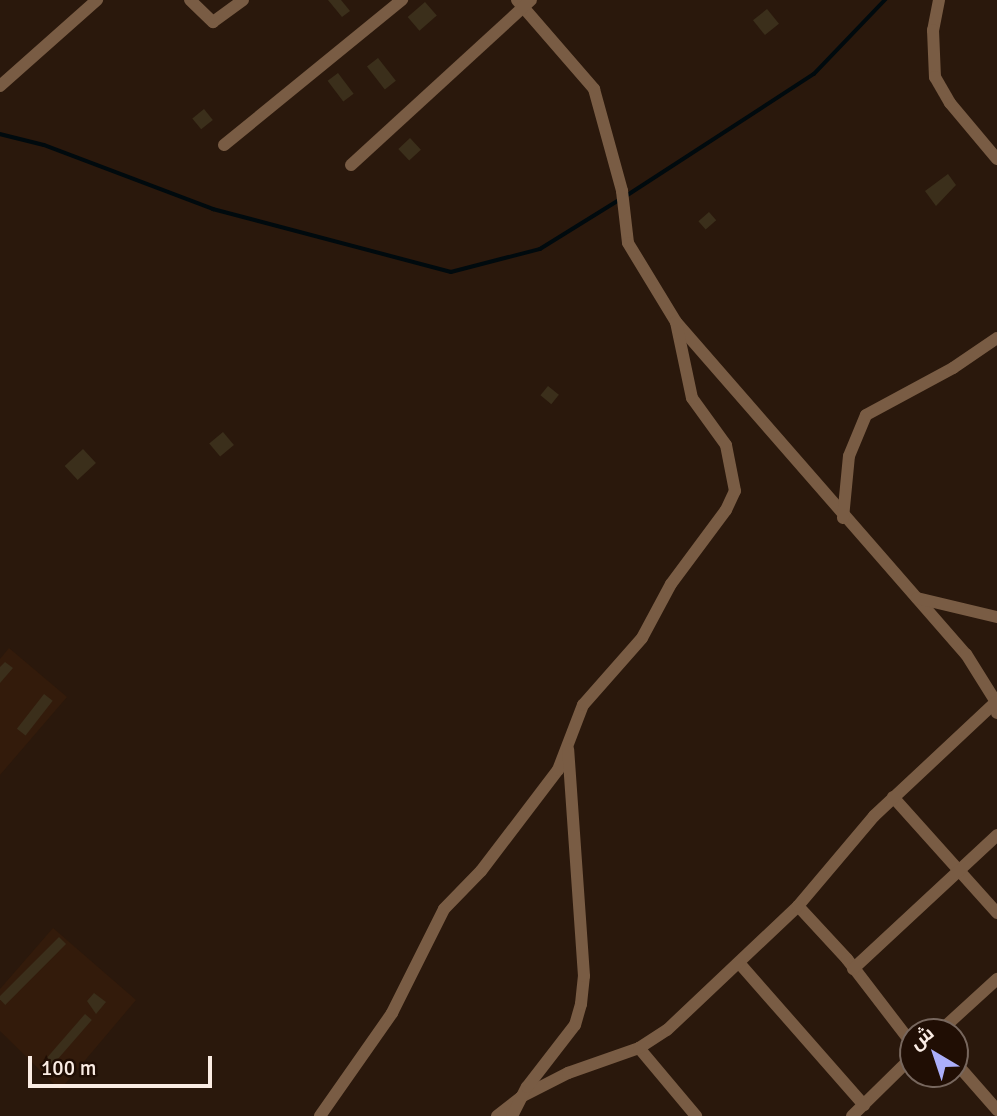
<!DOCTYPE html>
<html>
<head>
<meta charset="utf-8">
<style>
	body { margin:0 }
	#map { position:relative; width:997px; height:1116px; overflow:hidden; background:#2a180c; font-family:Signika,Cairo,sans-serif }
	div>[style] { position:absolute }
	.built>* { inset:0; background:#331b0b }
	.stream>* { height:3.5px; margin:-1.75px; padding:0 1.75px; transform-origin:1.75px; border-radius:1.75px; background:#000a0e }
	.building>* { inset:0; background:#3b2f1b; transform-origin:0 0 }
	.street>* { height:12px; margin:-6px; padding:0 6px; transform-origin:6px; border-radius:6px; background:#795c44 }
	span { translate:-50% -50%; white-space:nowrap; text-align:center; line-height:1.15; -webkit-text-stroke:5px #200e04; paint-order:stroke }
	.north { position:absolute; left:899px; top:1018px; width:70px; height:70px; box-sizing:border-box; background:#200e04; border:2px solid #77675e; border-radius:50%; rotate:321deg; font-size:19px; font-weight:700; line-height:28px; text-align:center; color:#faece4 }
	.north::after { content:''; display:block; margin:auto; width:24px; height:32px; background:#abaffb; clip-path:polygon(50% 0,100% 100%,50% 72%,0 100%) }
	.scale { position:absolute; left:28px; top:1056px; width:184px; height:32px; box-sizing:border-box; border:4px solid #faece4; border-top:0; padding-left:9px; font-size:21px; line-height:24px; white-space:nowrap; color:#faece4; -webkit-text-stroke:5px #200e04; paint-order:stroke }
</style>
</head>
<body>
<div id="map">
	<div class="built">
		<i style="clip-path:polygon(9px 648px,67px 697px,0 775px,0 659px)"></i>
		<i style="clip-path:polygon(53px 928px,136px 1000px,60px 1090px,0 1031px,0 989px)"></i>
	</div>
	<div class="stream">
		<i style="left:0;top:134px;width:45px;rotate:14deg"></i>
		<i style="left:44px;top:145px;width:181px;rotate:20.7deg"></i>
		<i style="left:213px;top:209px;width:246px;rotate:14.8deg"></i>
		<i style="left:451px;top:272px;width:92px;rotate:-14.5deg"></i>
		<i style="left:540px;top:249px;width:93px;rotate:-31.8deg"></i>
		<i style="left:626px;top:196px;width:224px;rotate:-33deg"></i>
		<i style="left:814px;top:74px;width:103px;rotate:-46.2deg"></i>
	</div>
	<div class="building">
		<i style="clip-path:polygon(328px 0,341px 0,350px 11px,342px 17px)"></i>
		<i style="left:425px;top:2px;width:18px;height:23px;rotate:49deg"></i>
		<i style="left:767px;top:9px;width:19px;height:18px;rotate:51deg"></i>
		<i style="left:378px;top:58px;width:29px;height:14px;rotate:52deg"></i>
		<i style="left:338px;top:73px;width:26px;height:13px;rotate:53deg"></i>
		<i style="left:204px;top:109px;width:14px;height:15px;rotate:51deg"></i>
		<i style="left:410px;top:138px;width:16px;height:16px;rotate:47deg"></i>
		<i style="clip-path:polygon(948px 174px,956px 185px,936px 206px,925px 191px)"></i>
		<i style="left:709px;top:212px;width:11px;height:14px;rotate:49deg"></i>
		<i style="left:548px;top:386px;width:14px;height:12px;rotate:39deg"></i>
		<i style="left:223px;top:432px;width:17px;height:18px;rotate:50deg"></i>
		<i style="left:83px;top:449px;width:19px;height:25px;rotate:47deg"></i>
		<i style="clip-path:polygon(5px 662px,13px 668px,0 683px,0 667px)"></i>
		<i style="left:44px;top:694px;width:11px;height:44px;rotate:38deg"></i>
		<i style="left:59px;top:937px;width:10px;height:86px;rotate:45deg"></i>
		<i style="clip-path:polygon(94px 993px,106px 1002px,96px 1014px,87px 1001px)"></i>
		<i style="left:85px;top:1014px;width:9px;height:65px;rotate:41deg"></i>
	</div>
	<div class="street">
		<i style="left:190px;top:0;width:32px;rotate:44deg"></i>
		<i style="left:213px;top:22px;width:37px;rotate:-36deg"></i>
		<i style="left:517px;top:0;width:118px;rotate:49.1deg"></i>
		<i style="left:594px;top:89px;width:106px;rotate:74.6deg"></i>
		<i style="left:622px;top:191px;width:52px;rotate:83.4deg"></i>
		<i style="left:628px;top:243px;width:92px;rotate:58.7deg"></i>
		<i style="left:676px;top:322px;width:441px;rotate:48.9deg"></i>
		<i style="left:966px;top:654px;width:57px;rotate:58deg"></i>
		<i style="left:996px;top:702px;width:11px;rotate:85deg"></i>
		<i style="left:939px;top:0;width:31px;rotate:101deg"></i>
		<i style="left:933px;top:30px;width:47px;rotate:87.6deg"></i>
		<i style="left:935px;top:77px;width:30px;rotate:60deg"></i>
		<i style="left:950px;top:103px;width:73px;rotate:50deg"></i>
		<i style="left:0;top:86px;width:130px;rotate:-41.6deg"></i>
		<i style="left:224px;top:145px;width:230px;rotate:-39.2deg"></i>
		<i style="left:351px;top:165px;width:244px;rotate:-42.5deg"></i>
		<i style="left:843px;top:518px;width:62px;rotate:-84.5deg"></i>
		<i style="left:849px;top:456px;width:44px;rotate:-67.5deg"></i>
		<i style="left:866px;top:415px;width:99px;rotate:-28.4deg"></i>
		<i style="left:953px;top:368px;width:53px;rotate:-34.3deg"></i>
		<i style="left:917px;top:598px;width:82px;rotate:13.4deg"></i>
		<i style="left:893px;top:797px;width:156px;rotate:48.1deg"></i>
		<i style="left:798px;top:906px;width:72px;rotate:47.2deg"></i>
		<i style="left:847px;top:959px;width:108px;rotate:52.5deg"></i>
		<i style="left:740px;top:964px;width:188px;rotate:48.7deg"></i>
		<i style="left:853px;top:969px;width:197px;rotate:-42.9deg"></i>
		<i style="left:939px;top:1032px;width:79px;rotate:-42.4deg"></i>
		<i style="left:639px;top:1048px;width:89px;rotate:50deg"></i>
		<i style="left:955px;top:1062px;width:64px;rotate:48.8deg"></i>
		<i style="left:320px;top:1116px;width:126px;rotate:-55deg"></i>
		<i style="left:392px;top:1013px;width:116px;rotate:-63.4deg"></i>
		<i style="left:444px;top:909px;width:53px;rotate:-45.8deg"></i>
		<i style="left:481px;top:871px;width:127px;rotate:-52.7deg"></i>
		<i style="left:558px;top:770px;width:70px;rotate:-69deg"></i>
		<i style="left:583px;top:705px;width:89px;rotate:-48.6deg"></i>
		<i style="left:642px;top:638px;width:61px;rotate:-61.8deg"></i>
		<i style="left:671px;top:584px;width:92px;rotate:-53.4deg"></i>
		<i style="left:726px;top:510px;width:21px;rotate:-65deg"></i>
		<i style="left:735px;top:491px;width:47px;rotate:-101.1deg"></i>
		<i style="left:726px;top:445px;width:58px;rotate:-125.9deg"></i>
		<i style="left:692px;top:398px;width:78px;rotate:-101.9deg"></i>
		<i style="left:497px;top:1116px;width:31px;rotate:-38deg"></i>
		<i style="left:521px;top:1097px;width:53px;rotate:-27.1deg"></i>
		<i style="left:568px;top:1073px;width:75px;rotate:-19.4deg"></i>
		<i style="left:639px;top:1048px;width:33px;rotate:-33deg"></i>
		<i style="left:667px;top:1030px;width:180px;rotate:-43.4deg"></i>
		<i style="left:798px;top:906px;width:118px;rotate:-49.8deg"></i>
		<i style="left:874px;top:816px;width:167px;rotate:-43.1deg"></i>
		<i style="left:512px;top:1116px;width:33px;rotate:-63deg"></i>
		<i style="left:527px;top:1087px;width:78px;rotate:-52.3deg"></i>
		<i style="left:575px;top:1025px;width:22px;rotate:-74deg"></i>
		<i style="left:581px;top:1004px;width:28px;rotate:-84deg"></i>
		<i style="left:584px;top:976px;width:227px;rotate:-94deg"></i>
		<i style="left:852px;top:1116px;width:86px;rotate:-44.5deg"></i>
	</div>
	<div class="north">ش</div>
	<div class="scale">100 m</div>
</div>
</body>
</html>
